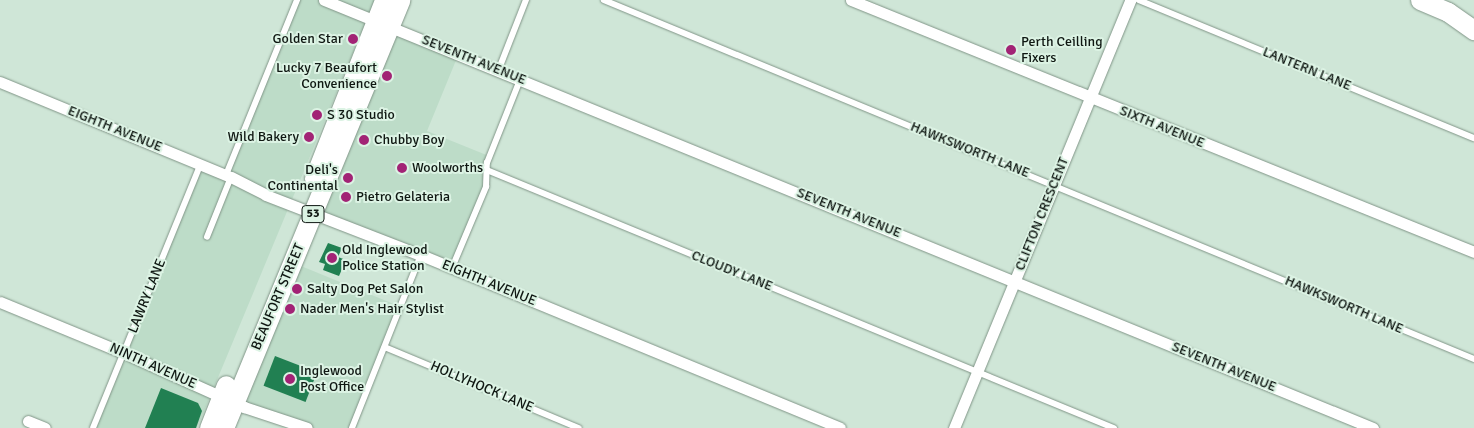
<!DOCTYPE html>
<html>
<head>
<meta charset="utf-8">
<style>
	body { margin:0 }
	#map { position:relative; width:1474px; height:428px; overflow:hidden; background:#cfe6d7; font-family:Signika,sans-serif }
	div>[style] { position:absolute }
	.built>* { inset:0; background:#bddcc8 }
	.building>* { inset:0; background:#218052; transform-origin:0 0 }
	.roads { filter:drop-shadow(0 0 1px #809587) drop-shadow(0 0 1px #809587) }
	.service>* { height:5.5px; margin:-2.75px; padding:0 2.75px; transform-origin:2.75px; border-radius:2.75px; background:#fff }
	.minor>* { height:11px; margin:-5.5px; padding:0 5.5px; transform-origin:5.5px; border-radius:5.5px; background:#fff }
	.primary>* { height:19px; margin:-9.5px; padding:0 9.5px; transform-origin:9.5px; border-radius:9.5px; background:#fff }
	.dots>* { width:14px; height:14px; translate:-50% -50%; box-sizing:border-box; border:2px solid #dcf3e4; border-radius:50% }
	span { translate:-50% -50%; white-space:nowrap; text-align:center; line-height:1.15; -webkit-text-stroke:4px #dcf3e4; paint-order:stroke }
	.shield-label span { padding:1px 4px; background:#dcf3e4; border:1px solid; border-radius:4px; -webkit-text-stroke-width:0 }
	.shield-label { font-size:12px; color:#0f1712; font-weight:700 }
	.poi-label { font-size:14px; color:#0f1712 }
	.right { translate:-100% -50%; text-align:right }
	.left { translate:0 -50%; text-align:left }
	.street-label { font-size:14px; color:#0f1712 }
</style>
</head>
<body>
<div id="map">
	<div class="built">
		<i style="clip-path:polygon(297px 0,375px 0,197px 428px,93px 428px,201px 164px,226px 175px)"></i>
		<i style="clip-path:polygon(398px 30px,459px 53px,427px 131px,489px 156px,486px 187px,452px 268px,322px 218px)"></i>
		<i style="clip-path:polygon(301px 266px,401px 307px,352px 428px,307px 428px,244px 407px)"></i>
	</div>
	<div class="building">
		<i style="clip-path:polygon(328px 243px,342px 248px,338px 257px,346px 260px,339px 276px,323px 270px,325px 264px,319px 262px)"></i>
		<i style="left:275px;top:356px;width:45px;height:32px;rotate:21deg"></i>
		<i style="clip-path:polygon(161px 388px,198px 403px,202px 411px,196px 428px,145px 428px)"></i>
	</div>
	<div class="roads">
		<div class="service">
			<i style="left:604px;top:0;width:941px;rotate:22.42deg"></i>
			<i style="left:1139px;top:0;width:362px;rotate:22.4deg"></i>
			<i style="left:499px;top:69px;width:74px;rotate:-68.6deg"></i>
			<i style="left:487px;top:170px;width:678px;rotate:22.37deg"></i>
			<i style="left:226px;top:175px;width:189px;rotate:-67.9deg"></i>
			<i style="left:207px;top:237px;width:65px;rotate:-68.2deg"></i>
			<i style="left:452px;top:268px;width:88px;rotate:-67.2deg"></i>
			<i style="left:486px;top:187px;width:24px;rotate:-88deg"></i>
			<i style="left:487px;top:163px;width:89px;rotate:-68.3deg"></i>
			<i style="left:385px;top:347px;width:210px;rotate:22.7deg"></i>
			<i style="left:93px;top:428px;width:285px;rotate:-67.8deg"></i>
			<i style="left:352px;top:428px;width:186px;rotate:-68.3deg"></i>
		</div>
		<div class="minor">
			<i style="left:324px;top:0;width:1133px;rotate:22.2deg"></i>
			<i style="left:851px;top:0;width:672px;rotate:22.02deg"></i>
			<i style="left:0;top:82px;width:250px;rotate:22.4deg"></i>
			<i style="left:231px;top:177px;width:39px;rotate:27deg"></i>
			<i style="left:266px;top:195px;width:166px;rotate:21.2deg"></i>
			<i style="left:421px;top:255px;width:453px;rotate:22.4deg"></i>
			<i style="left:0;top:302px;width:134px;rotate:22.4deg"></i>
			<i style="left:124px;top:353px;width:132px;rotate:24.2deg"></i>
			<i style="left:244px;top:407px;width:66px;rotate:18.4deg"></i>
			<i style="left:28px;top:421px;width:18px;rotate:22deg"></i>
			<i style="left:954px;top:428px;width:463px;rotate:-67.6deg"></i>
		</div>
		<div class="primary">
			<i style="left:1420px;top:0;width:30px;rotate:23deg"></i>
			<i style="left:1448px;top:12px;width:32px;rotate:35deg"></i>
			<i style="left:314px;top:178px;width:191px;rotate:-68.5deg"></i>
			<i style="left:209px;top:428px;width:46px;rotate:-68.4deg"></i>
			<i style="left:224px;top:428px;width:463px;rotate:-67.6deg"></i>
		</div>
	</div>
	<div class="dots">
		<i style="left:353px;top:39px;background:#a22375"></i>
		<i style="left:1011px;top:50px;background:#a22375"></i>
		<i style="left:387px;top:76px;background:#a22375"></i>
		<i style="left:317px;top:115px;background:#a22375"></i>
		<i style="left:309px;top:137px;background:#a22375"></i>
		<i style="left:364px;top:140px;background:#a22375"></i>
		<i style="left:402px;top:168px;background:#a22375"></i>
		<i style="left:348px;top:178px;background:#a22375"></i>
		<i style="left:346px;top:197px;background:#a22375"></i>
		<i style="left:332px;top:258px;background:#a22375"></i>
		<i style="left:297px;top:289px;background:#a22375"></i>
		<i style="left:290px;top:309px;background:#a22375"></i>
		<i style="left:290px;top:379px;background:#a22375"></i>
	</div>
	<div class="shield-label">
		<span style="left:313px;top:214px">53</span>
	</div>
	<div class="poi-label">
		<span class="right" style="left:343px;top:39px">Golden Star</span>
		<span class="left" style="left:1021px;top:50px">Perth Ceilling<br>Fixers</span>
		<span class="right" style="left:377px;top:76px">Lucky 7 Beaufort<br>Convenience</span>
		<span class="left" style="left:327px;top:115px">S 30 Studio</span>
		<span class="right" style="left:299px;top:137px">Wild Bakery</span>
		<span class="left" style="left:374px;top:140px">Chubby Boy</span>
		<span class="left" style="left:412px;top:168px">Woolworths</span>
		<span class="right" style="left:338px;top:178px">Deli's<br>Continental</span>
		<span class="left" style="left:356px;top:197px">Pietro Gelateria</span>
		<span class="left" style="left:342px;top:258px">Old Inglewood<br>Police Station</span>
		<span class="left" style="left:307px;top:289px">Salty Dog Pet Salon</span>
		<span class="left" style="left:300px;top:309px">Nader Men's Hair Stylist</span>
		<span class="left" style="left:300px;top:379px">Inglewood<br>Post Office</span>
	</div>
	<div class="street-label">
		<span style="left:474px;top:60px;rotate:22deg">SEVENTH AVENUE</span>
		<span style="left:1307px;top:69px;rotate:22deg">LANTERN LANE</span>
		<span style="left:1162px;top:127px;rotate:22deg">SIXTH AVENUE</span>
		<span style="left:115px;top:129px;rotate:22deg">EIGHTH AVENUE</span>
		<span style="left:970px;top:150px;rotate:22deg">HAWKSWORTH LANE</span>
		<span style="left:849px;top:213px;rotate:22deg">SEVENTH AVENUE</span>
		<span style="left:1042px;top:214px;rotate:-68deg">CLIFTON CRESCENT</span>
		<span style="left:732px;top:271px;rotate:22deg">CLOUDY LANE</span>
		<span style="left:489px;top:283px;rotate:22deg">EIGHTH AVENUE</span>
		<span style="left:147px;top:296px;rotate:-68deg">LAWRY LANE</span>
		<span style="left:278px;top:297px;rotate:-67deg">BEAUFORT STREET</span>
		<span style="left:1344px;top:305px;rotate:23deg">HAWKSWORTH LANE</span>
		<span style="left:153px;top:366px;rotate:24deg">NINTH AVENUE</span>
		<span style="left:1224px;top:367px;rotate:22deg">SEVENTH AVENUE</span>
		<span style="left:482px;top:387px;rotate:23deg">HOLLYHOCK LANE</span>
	</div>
</div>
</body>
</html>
